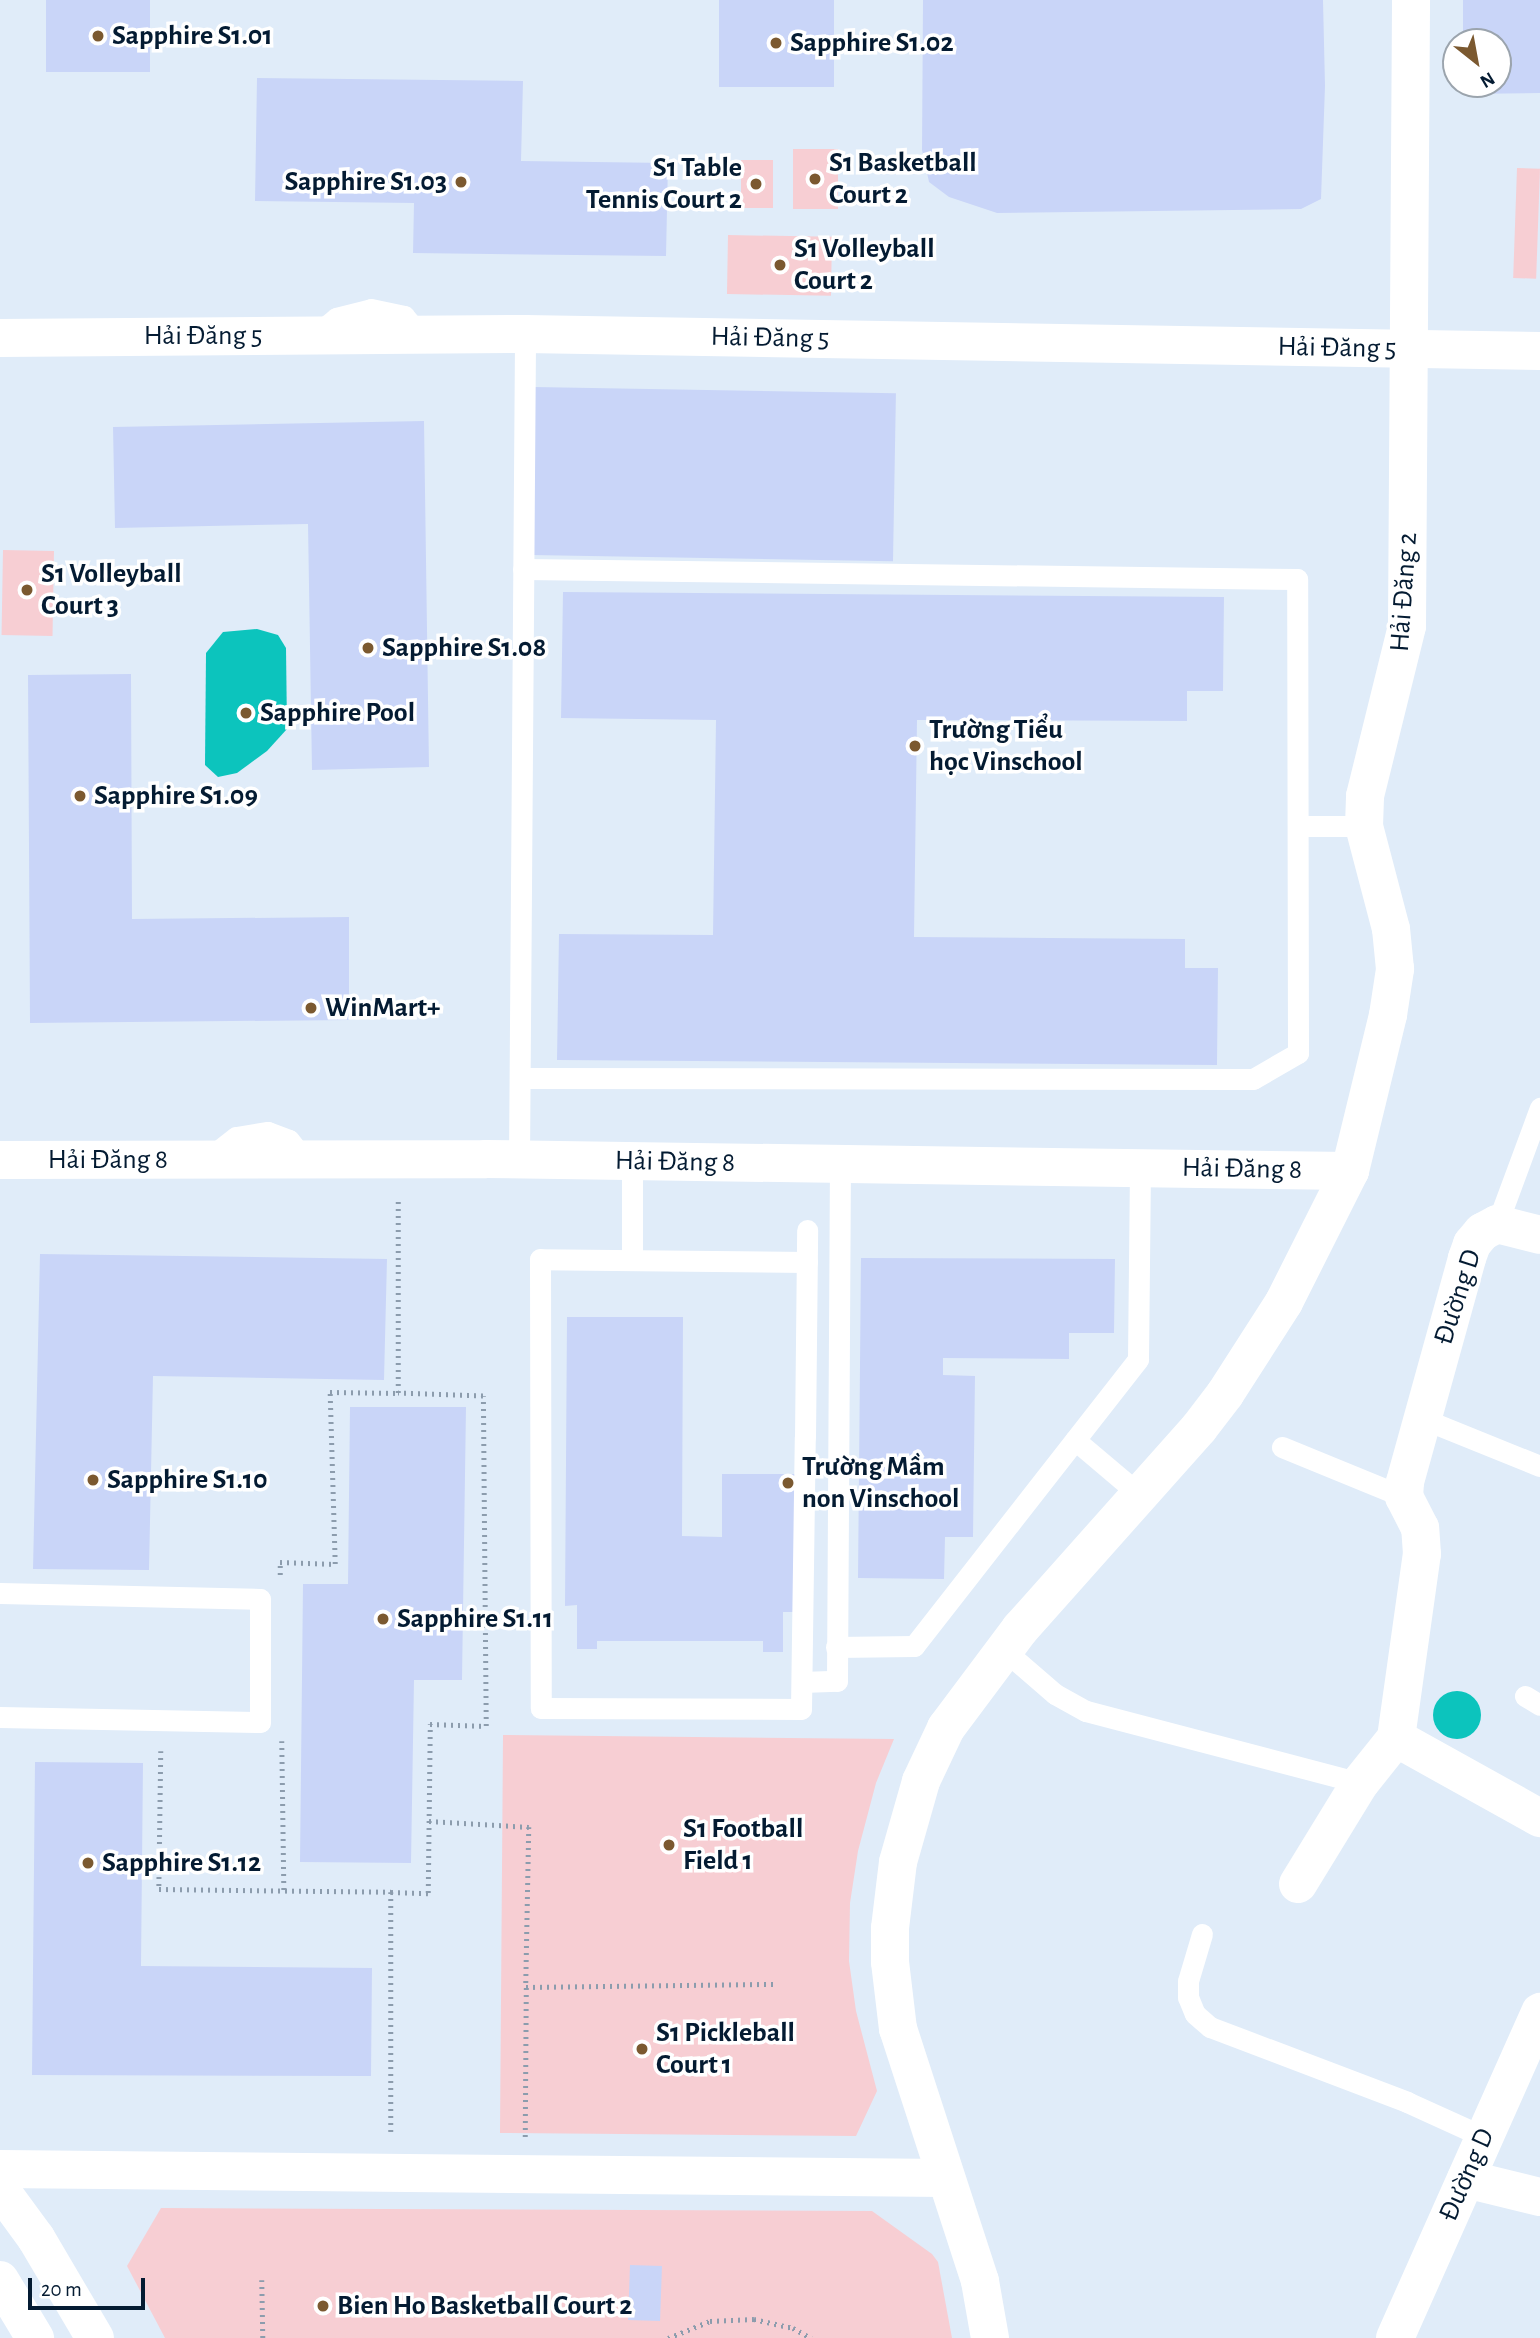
<!DOCTYPE html>
<html>
<head>
<meta charset="utf-8">
<style>
	body { margin:0 }
	#map { position:relative; width:1540px; height:2338px; overflow:hidden; background:#e0ecf9; font-family:"Alegreya Sans",sans-serif }
	div>[style] { position:absolute }
	.green>* { inset:0; background:#f7ced3; transform-origin:0 0 }
	.water>* { inset:0; background:#0cc4bd }
	.round { border-radius:50% }
	.building>* { inset:0; background:#c9d5f8; transform-origin:0 0 }
	.path>* { height:4.5px; margin-top:-2.25px; transform-origin:0; background:repeating-linear-gradient(90deg,#8c9cad 0 2px,transparent 0 7px) }
	.service>* { height:21px; margin:-10.5px; padding:0 10.5px; transform-origin:10.5px; border-radius:10.5px; background:#fff }
	.minor>* { height:38px; margin:-19px; padding:0 19px; transform-origin:19px; border-radius:19px; background:#fff }
	.tertiary>* { height:38px; margin:-19px; padding:0 19px; transform-origin:19px; border-radius:19px; background:#fff }
	.dots>* { width:19px; height:19px; translate:-50% -50%; box-sizing:border-box; border:4px solid #fff; border-radius:50% }
	span { translate:-50% -50%; white-space:nowrap; text-align:center; line-height:1.15; -webkit-text-stroke:7px #fff; paint-order:stroke }
	.poi-label { font-size:28px; color:#041b32; font-weight:700 }
	.left { translate:0 -50%; text-align:left }
	.right { translate:-100% -50%; text-align:right }
	.street-label { font-size:28px; color:#041b32 }
	.north { position:absolute; left:1442px; top:28px; width:70px; height:70px; box-sizing:border-box; background:#fff; border:2px solid #9ba4ad; border-radius:50%; rotate:149deg; font-size:19px; font-weight:700; line-height:28px; text-align:center; color:#041b32 }
	.north::after { content:''; display:block; margin:auto; width:24px; height:32px; background:#7b5930; clip-path:polygon(50% 0,100% 100%,50% 72%,0 100%) }
	.scale { position:absolute; left:28px; top:2278px; width:117px; height:32px; box-sizing:border-box; border:4px solid #041b32; border-top:0; padding-left:9px; font-size:21px; line-height:24px; white-space:nowrap; color:#041b32; -webkit-text-stroke:5px #fff; paint-order:stroke }
</style>
</head>
<body>
<div id="map">
	<div class="green">
		<i style="left:793px;top:149px;width:45px;height:60px"></i>
		<i style="left:741px;top:160px;width:32px;height:48px"></i>
		<i style="left:1517px;top:168px;width:23px;height:110px;rotate:2deg"></i>
		<i style="left:728px;top:235px;width:104px;height:59px;rotate:1deg"></i>
		<i style="left:3px;top:550px;width:51px;height:85px;rotate:1deg"></i>
		<i style="clip-path:polygon(503px 1735px,894px 1739px,876px 1783px,858px 1851px,850px 1903px,849px 1961px,856px 2011px,877px 2091px,856px 2136px,500px 2133px)"></i>
		<i style="clip-path:polygon(161px 2208px,872px 2211px,932px 2254px,938px 2262px,952px 2338px,165px 2338px,127px 2266px)"></i>
	</div>
	<div class="water">
		<i style="clip-path:polygon(257px 629px,278px 635px,286px 648px,287px 729px,267px 751px,237px 773px,218px 777px,205px 765px,206px 653px,223px 632px)"></i>
		<i class="round" style="left:1433px;top:1691px;width:48px;height:48px"></i>
	</div>
	<div class="building">
		<i style="left:46px;top:0;width:104px;height:72px"></i>
		<i style="left:719px;top:0;width:115px;height:87px"></i>
		<i style="clip-path:polygon(923px 0,1323px 0,1325px 86px,1321px 199px,1301px 209px,997px 213px,949px 197px,929px 182px,922px 150px)"></i>
		<i style="clip-path:polygon(1463px 0,1540px 0,1540px 93px,1463px 94px,1463px 84px,1498px 84px,1498px 42px,1463px 42px)"></i>
		<i style="clip-path:polygon(257px 78px,523px 81px,521px 161px,668px 163px,666px 256px,413px 253px,414px 203px,255px 201px)"></i>
		<i style="left:534px;top:387px;width:362px;height:168px;rotate:1deg"></i>
		<i style="clip-path:polygon(424px 421px,429px 767px,312px 770px,308px 524px,115px 528px,113px 427px)"></i>
		<i style="clip-path:polygon(563px 592px,1224px 597px,1223px 691px,1187px 691px,1187px 721px,917px 720px,914px 937px,1185px 939px,1185px 968px,1218px 968px,1217px 1065px,557px 1060px,559px 934px,713px 935px,716px 720px,561px 718px)"></i>
		<i style="clip-path:polygon(131px 674px,132px 919px,349px 917px,349px 1020px,30px 1023px,28px 675px)"></i>
		<i style="clip-path:polygon(40px 1254px,387px 1259px,384px 1380px,153px 1376px,149px 1570px,33px 1569px)"></i>
		<i style="clip-path:polygon(861px 1258px,1115px 1259px,1114px 1333px,1069px 1333px,1069px 1359px,943px 1358px,943px 1375px,975px 1376px,973px 1537px,945px 1537px,944px 1579px,858px 1578px)"></i>
		<i style="clip-path:polygon(567px 1317px,683px 1317px,682px 1536px,722px 1537px,722px 1474px,795px 1474px,794px 1612px,783px 1612px,783px 1652px,763px 1652px,763px 1641px,597px 1641px,597px 1649px,577px 1649px,577px 1605px,565px 1606px)"></i>
		<i style="clip-path:polygon(350px 1407px,466px 1407px,462px 1680px,414px 1680px,411px 1863px,300px 1862px,303px 1584px,348px 1584px)"></i>
		<i style="clip-path:polygon(35px 1762px,143px 1763px,141px 1966px,372px 1968px,371px 2076px,32px 2075px)"></i>
		<i style="left:630px;top:2265px;width:32px;height:55px;rotate:2deg"></i>
	</div>
	<div class="path">
		<i style="left:280px;top:1575px;width:13px;rotate:-90deg"></i>
		<i style="left:280px;top:1562px;width:55px;rotate:2.1deg"></i>
		<i style="left:335px;top:1564px;width:172px;rotate:-91.7deg"></i>
		<i style="left:330px;top:1392px;width:68px;rotate:0.8deg"></i>
		<i style="left:282px;top:1741px;width:150px;rotate:89.2deg"></i>
		<i style="left:161px;top:1751px;width:138px;rotate:90.8deg"></i>
		<i style="left:159px;top:1889px;width:232px;rotate:0.7deg"></i>
		<i style="left:391px;top:1892px;width:244px;rotate:90deg"></i>
		<i style="left:429px;top:1821px;width:100px;rotate:3.4deg"></i>
		<i style="left:529px;top:1827px;width:160px;rotate:91.1deg"></i>
		<i style="left:526px;top:1987px;width:248px;rotate:-0.7deg"></i>
		<i style="left:391px;top:1892px;width:37px;rotate:2deg"></i>
		<i style="left:428px;top:1893px;width:169px;rotate:-89.3deg"></i>
		<i style="left:430px;top:1724px;width:56px;rotate:2deg"></i>
		<i style="left:486px;top:1726px;width:330px;rotate:-90.5deg"></i>
		<i style="left:483px;top:1396px;width:85px;rotate:-178deg"></i>
		<i style="left:398px;top:1393px;width:194px;rotate:-90deg"></i>
		<i style="left:525px;top:2137px;width:150px;rotate:-89.6deg"></i>
		<i style="left:262px;top:2280px;width:58px;rotate:89deg"></i>
		<i style="left:668px;top:2338px;width:45px;rotate:-22deg"></i>
		<i style="left:710px;top:2321px;width:44px;rotate:-2.6deg"></i>
		<i style="left:754px;top:2319px;width:40px;rotate:13deg"></i>
		<i style="left:793px;top:2328px;width:21px;rotate:29deg"></i>
	</div>
	<div class="service">
		<i style="left:319px;top:332px;width:22px;rotate:-39deg"></i>
		<i style="left:336px;top:318px;width:36px;rotate:-14deg"></i>
		<i style="left:371px;top:309px;width:34px;rotate:12deg"></i>
		<i style="left:404px;top:316px;width:25px;rotate:50deg"></i>
		<i style="left:1298px;top:826px;width:66px"></i>
		<i style="left:520px;top:1078px;width:733px;rotate:0.08deg"></i>
		<i style="left:1253px;top:1079px;width:52px;rotate:-30deg"></i>
		<i style="left:1298px;top:1053px;width:474px;rotate:-90.1deg"></i>
		<i style="left:1297px;top:579px;width:774px;rotate:-179.26deg"></i>
		<i style="left:209px;top:1158px;width:34px;rotate:-38deg"></i>
		<i style="left:236px;top:1137px;width:32px;rotate:-9deg"></i>
		<i style="left:268px;top:1132px;width:22px;rotate:21deg"></i>
		<i style="left:289px;top:1140px;width:24px;rotate:52deg"></i>
		<i style="left:519px;top:1160px;width:826px;rotate:-89.58deg"></i>
		<i style="left:1497px;top:1224px;width:124px;rotate:-69.7deg"></i>
		<i style="left:632px;top:1260px;width:99px;rotate:-90deg"></i>
		<i style="left:807px;top:1262px;width:267px;rotate:-179.4deg"></i>
		<i style="left:540px;top:1259px;width:449px;rotate:89.9deg"></i>
		<i style="left:541px;top:1708px;width:260px;rotate:0.2deg"></i>
		<i style="left:801px;top:1709px;width:272px;rotate:-89.2deg"></i>
		<i style="left:805px;top:1437px;width:207px;rotate:-89.4deg"></i>
		<i style="left:1421px;top:1418px;width:128px;rotate:22deg"></i>
		<i style="left:1075px;top:1440px;width:85px;rotate:40.2deg"></i>
		<i style="left:1282px;top:1447px;width:132px;rotate:22.3deg"></i>
		<i style="left:0;top:1593px;width:260px;rotate:1.3deg"></i>
		<i style="left:260px;top:1599px;width:123px;rotate:90deg"></i>
		<i style="left:260px;top:1722px;width:260px;rotate:-178.9deg"></i>
		<i style="left:836px;top:1647px;width:78px;rotate:-0.7deg"></i>
		<i style="left:914px;top:1646px;width:364px;rotate:-52deg"></i>
		<i style="left:1138px;top:1359px;width:192px;rotate:-89.4deg"></i>
		<i style="left:1004px;top:1650px;width:67px;rotate:40.8deg"></i>
		<i style="left:1055px;top:1694px;width:35px;rotate:29deg"></i>
		<i style="left:1086px;top:1711px;width:283px;rotate:14.7deg"></i>
		<i style="left:802px;top:1682px;width:35px;rotate:-2deg"></i>
		<i style="left:837px;top:1681px;width:517px;rotate:-89.67deg"></i>
		<i style="left:1525px;top:1696px;width:17px;rotate:31deg"></i>
		<i style="left:1202px;top:1934px;width:49px;rotate:106.6deg"></i>
		<i style="left:1188px;top:1981px;width:16px;rotate:90deg"></i>
		<i style="left:1188px;top:1997px;width:18px;rotate:68deg"></i>
		<i style="left:1195px;top:2014px;width:20px;rotate:41deg"></i>
		<i style="left:1210px;top:2027px;width:211px;rotate:20.8deg"></i>
		<i style="left:1407px;top:2102px;width:85px;rotate:24.4deg"></i>
	</div>
	<div class="minor">
		<i style="left:0;top:338px;width:525px;rotate:-0.44deg"></i>
		<i style="left:525px;top:334px;width:1015px;rotate:0.96deg"></i>
		<i style="left:0;top:1160px;width:486px;rotate:-0.1deg"></i>
		<i style="left:486px;top:1159px;width:864px;rotate:0.8deg"></i>
		<i style="left:1396px;top:1738px;width:165px;rotate:29.1deg"></i>
		<i style="left:1298px;top:1884px;width:119px;rotate:-58.5deg"></i>
		<i style="left:1360px;top:1783px;width:58px;rotate:-51.3deg"></i>
		<i style="left:1396px;top:1738px;width:186px;rotate:-82deg"></i>
		<i style="left:1422px;top:1554px;width:26px;rotate:-94deg"></i>
		<i style="left:1420px;top:1528px;width:35px;rotate:-117deg"></i>
		<i style="left:1404px;top:1497px;width:15px;rotate:-86deg"></i>
		<i style="left:1405px;top:1482px;width:232px;rotate:-74.5deg"></i>
		<i style="left:1467px;top:1258px;width:15px;rotate:-70deg"></i>
		<i style="left:1472px;top:1244px;width:16px;rotate:-50deg"></i>
		<i style="left:1482px;top:1232px;width:17px;rotate:-28deg"></i>
		<i style="left:1497px;top:1224px;width:44px;rotate:14.3deg"></i>
		<i style="left:0;top:2169px;width:946px;rotate:0.55deg"></i>
		<i style="left:1466px;top:2179px;width:76px;rotate:13.7deg"></i>
		<i style="left:990px;top:2338px;width:58px;rotate:-100deg"></i>
		<i style="left:980px;top:2281px;width:265px;rotate:-108deg"></i>
		<i style="left:898px;top:2029px;width:67px;rotate:-96.8deg"></i>
		<i style="left:890px;top:1962px;width:34px;rotate:-90deg"></i>
		<i style="left:890px;top:1928px;width:66px;rotate:-83.1deg"></i>
		<i style="left:898px;top:1862px;width:84px;rotate:-74.1deg"></i>
		<i style="left:921px;top:1781px;width:59px;rotate:-64.7deg"></i>
		<i style="left:946px;top:1728px;width:124px;rotate:-53.2deg"></i>
		<i style="left:1020px;top:1629px;width:269px;rotate:-48.3deg"></i>
		<i style="left:1199px;top:1428px;width:43px;rotate:-52.6deg"></i>
		<i style="left:1225px;top:1394px;width:109px;rotate:-57.3deg"></i>
		<i style="left:1284px;top:1302px;width:147px;rotate:-63.3deg"></i>
		<i style="left:1350px;top:1171px;width:161px;rotate:-76.3deg"></i>
		<i style="left:1388px;top:1015px;width:47px;rotate:-81.3deg"></i>
		<i style="left:1395px;top:969px;width:40px;rotate:-95.7deg"></i>
		<i style="left:1391px;top:929px;width:106px;rotate:-104.7deg"></i>
		<i style="left:1364px;top:826px;width:30px;rotate:-88deg"></i>
		<i style="left:1365px;top:796px;width:175px;rotate:-76.1deg"></i>
		<i style="left:1407px;top:626px;width:626px;rotate:-89.63deg"></i>
		<i style="left:1395px;top:2338px;width:357px;rotate:-66deg"></i>
	</div>
	<div class="tertiary">
		<i style="left:0;top:2189px;width:61px;rotate:53.7deg"></i>
		<i style="left:36px;top:2238px;width:116px;rotate:59.5deg"></i>
		<i style="left:0;top:2280px;width:68px;rotate:58.9deg"></i>
	</div>
	<div class="dots">
		<i style="left:98px;top:36px;background:#7b5930"></i>
		<i style="left:776px;top:43px;background:#7b5930"></i>
		<i style="left:815px;top:179px;background:#7b5930"></i>
		<i style="left:461px;top:182px;background:#7b5930"></i>
		<i style="left:756px;top:184px;background:#7b5930"></i>
		<i style="left:780px;top:265px;background:#7b5930"></i>
		<i style="left:27px;top:590px;background:#7b5930"></i>
		<i style="left:368px;top:648px;background:#7b5930"></i>
		<i style="left:246px;top:713px;background:#7b5930"></i>
		<i style="left:915px;top:746px;background:#7b5930"></i>
		<i style="left:80px;top:796px;background:#7b5930"></i>
		<i style="left:311px;top:1008px;background:#7b5930"></i>
		<i style="left:93px;top:1480px;background:#7b5930"></i>
		<i style="left:788px;top:1483px;background:#7b5930"></i>
		<i style="left:383px;top:1619px;background:#7b5930"></i>
		<i style="left:669px;top:1845px;background:#7b5930"></i>
		<i style="left:88px;top:1863px;background:#7b5930"></i>
		<i style="left:642px;top:2049px;background:#7b5930"></i>
		<i style="left:323px;top:2306px;background:#7b5930"></i>
	</div>
	<div class="poi-label">
		<span class="left" style="left:112px;top:36px">Sapphire S1.01</span>
		<span class="left" style="left:790px;top:43px">Sapphire S1.02</span>
		<span class="left" style="left:829px;top:179px">S1 Basketball<br>Court 2</span>
		<span class="right" style="left:742px;top:184px">S1 Table<br>Tennis Court 2</span>
		<span class="right" style="left:447px;top:182px">Sapphire S1.03</span>
		<span class="left" style="left:794px;top:265px">S1 Volleyball<br>Court 2</span>
		<span class="left" style="left:41px;top:590px">S1 Volleyball<br>Court 3</span>
		<span class="left" style="left:382px;top:648px">Sapphire S1.08</span>
		<span class="left" style="left:260px;top:713px">Sapphire Pool</span>
		<span class="left" style="left:929px;top:746px">Trường Tiểu<br>học Vinschool</span>
		<span class="left" style="left:94px;top:796px">Sapphire S1.09</span>
		<span class="left" style="left:325px;top:1008px">WinMart+</span>
		<span class="left" style="left:802px;top:1483px">Trường Mầm<br>non Vinschool</span>
		<span class="left" style="left:107px;top:1480px">Sapphire S1.10</span>
		<span class="left" style="left:397px;top:1619px">Sapphire S1.11</span>
		<span class="left" style="left:683px;top:1845px">S1 Football<br>Field 1</span>
		<span class="left" style="left:102px;top:1863px">Sapphire S1.12</span>
		<span class="left" style="left:656px;top:2049px">S1 Pickleball<br>Court 1</span>
		<span class="left" style="left:337px;top:2306px">Bien Ho Basketball Court 2</span>
	</div>
	<div class="street-label">
		<span style="left:203px;top:336px">Hải Đăng 5</span>
		<span style="left:770px;top:338px;rotate:1deg">Hải Đăng 5</span>
		<span style="left:1337px;top:348px;rotate:1deg">Hải Đăng 5</span>
		<span style="left:1404px;top:592px;rotate:-86deg">Hải Đăng 2</span>
		<span style="left:108px;top:1160px">Hải Đăng 8</span>
		<span style="left:675px;top:1162px;rotate:1deg">Hải Đăng 8</span>
		<span style="left:1242px;top:1169px;rotate:1deg">Hải Đăng 8</span>
		<span style="left:1458px;top:1297px;rotate:-72deg">Đường D</span>
		<span style="left:1467px;top:2175px;rotate:-66deg">Đường D</span>
	</div>
	<div class="north">N</div>
	<div class="scale">20 m</div>
</div>
</body>
</html>
